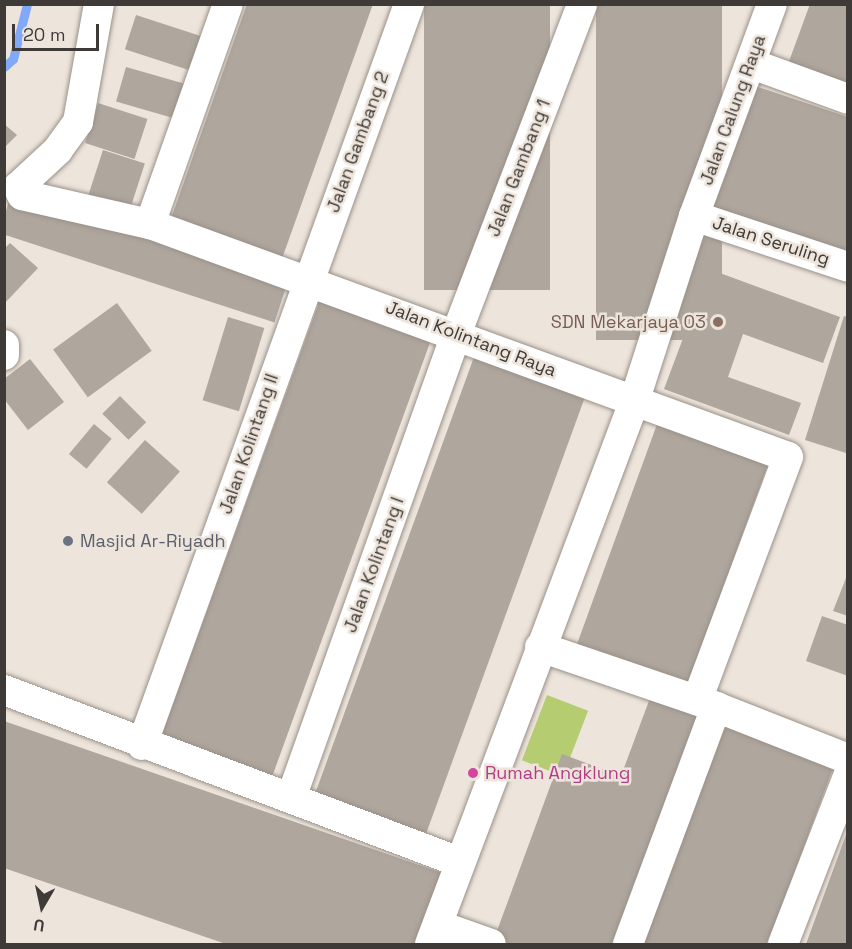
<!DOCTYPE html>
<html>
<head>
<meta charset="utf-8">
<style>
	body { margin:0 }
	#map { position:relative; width:852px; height:949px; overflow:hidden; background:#ede4db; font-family:"Space Grotesk",sans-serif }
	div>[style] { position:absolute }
	.green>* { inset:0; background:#b5cc70; transform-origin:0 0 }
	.stream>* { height:9px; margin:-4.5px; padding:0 4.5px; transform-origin:4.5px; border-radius:4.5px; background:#80aaf9 }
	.building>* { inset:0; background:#afa69e; transform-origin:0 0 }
	.roads { filter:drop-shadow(0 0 2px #999189) drop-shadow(0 0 2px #999189) }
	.minor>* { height:30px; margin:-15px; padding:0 15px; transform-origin:15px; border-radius:15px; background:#fff }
	.dots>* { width:16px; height:16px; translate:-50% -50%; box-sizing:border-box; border:3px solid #ede4db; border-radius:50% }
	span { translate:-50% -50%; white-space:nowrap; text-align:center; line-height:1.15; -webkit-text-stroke:5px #ede4db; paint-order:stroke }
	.street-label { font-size:18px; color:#3e3a37 }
	.education-label { font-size:18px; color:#785e54 }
	.right { translate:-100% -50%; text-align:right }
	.worship-label { font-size:18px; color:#5b616d }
	.left { translate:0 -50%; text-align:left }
	.hotel-label { font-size:18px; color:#b23c85 }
	.frame { position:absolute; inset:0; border:6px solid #3e3a37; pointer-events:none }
	.north { position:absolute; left:12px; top:877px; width:60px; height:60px; -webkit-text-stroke:4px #ede4db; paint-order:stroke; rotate:189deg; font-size:16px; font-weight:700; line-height:24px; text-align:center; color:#3e3a37 }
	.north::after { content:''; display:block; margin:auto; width:21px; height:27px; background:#3e3a37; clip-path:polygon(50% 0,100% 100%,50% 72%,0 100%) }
	.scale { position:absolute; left:12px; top:24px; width:87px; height:27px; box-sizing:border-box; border:3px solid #3e3a37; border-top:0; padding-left:8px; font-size:18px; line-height:21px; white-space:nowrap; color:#3e3a37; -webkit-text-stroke:4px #ede4db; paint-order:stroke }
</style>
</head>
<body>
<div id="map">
	<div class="green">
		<i style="left:547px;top:695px;width:44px;height:70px;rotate:21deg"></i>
	</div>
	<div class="stream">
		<i style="left:4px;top:67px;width:12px;rotate:-42deg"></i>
		<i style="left:13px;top:59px;width:57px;rotate:-75.7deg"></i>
	</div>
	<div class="building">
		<i style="clip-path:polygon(247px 4px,373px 4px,279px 267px,168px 227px)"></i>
		<i style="left:424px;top:4px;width:126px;height:286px"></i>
		<i style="left:596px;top:4px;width:126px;height:336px"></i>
		<i style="clip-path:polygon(810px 4px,848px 4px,848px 99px,784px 75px)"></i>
		<i style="left:136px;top:15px;width:76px;height:36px;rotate:18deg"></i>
		<i style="left:126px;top:67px;width:61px;height:36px;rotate:16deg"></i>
		<i style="clip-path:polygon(752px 85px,848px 117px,848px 263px,710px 216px)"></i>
		<i style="left:98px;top:103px;width:52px;height:42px;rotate:18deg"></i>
		<i style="clip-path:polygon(4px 124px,17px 135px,4px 148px)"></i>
		<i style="left:103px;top:150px;width:44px;height:48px;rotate:18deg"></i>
		<i style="left:12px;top:192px;width:290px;height:43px;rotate:18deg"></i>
		<i style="clip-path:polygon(10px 243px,38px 268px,4px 304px,4px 249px)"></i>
		<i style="clip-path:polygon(709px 269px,840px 317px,823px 363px,743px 334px,728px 377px,801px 403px,789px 435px,664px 389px)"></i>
		<i style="left:320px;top:300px;width:118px;height:468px;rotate:20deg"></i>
		<i style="left:117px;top:303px;width:59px;height:79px;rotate:54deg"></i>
		<i style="clip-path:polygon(844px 316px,848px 317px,846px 453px,805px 440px)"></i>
		<i style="left:228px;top:317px;width:38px;height:87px;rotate:17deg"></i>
		<i style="left:474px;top:357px;width:118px;height:474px;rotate:20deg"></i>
		<i style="clip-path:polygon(30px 359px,64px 402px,28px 430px,4px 399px,4px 379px)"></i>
		<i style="left:120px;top:396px;width:37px;height:25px;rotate:45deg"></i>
		<i style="left:660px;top:416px;width:118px;height:250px;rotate:20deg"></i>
		<i style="left:94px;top:424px;width:23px;height:39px;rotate:40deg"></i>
		<i style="left:145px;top:440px;width:47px;height:57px;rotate:42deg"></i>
		<i style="clip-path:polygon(848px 573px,848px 616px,833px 611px)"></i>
		<i style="clip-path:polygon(822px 616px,848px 625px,848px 676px,806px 661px)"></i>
		<i style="clip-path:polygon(653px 690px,705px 709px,618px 944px,509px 944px,494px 939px,562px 754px,621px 776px)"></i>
		<i style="clip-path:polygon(726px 717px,837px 757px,768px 944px,642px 944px)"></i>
		<i style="clip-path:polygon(4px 721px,442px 873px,417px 944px,226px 944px,4px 868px)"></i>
		<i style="clip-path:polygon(848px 832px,848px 944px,806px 944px,847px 832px)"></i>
	</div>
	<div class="roads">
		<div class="minor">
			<i style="left:99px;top:4px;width:120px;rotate:100.1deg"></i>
			<i style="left:78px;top:122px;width:34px;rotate:126deg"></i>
			<i style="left:58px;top:150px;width:54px;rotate:137.2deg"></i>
			<i style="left:18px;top:187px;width:9px;rotate:63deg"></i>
			<i style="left:22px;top:195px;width:131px;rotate:12.8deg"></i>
			<i style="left:150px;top:224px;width:679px;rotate:20.06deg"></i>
			<i style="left:788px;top:457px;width:259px;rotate:110.5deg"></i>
			<i style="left:752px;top:64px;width:102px;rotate:20deg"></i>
			<i style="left:694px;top:216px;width:162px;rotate:18.3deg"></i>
			<i style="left:150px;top:224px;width:233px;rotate:-70.5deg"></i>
			<i style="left:4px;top:345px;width:10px;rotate:90deg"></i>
			<i style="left:540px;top:647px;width:186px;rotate:18.8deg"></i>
			<i style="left:716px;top:707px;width:142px;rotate:21.5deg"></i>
			<i style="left:4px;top:690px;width:486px;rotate:20.7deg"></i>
			<i style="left:142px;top:745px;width:788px;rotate:-70.18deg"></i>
			<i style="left:291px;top:798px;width:495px;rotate:-70.4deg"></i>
			<i style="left:457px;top:332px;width:351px;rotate:-69.1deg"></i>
			<i style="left:438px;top:925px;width:56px;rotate:19.7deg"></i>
			<i style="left:430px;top:944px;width:579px;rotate:-69.37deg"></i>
			<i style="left:634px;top:402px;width:195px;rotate:-72.1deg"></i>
			<i style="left:694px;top:216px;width:226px;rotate:-69.8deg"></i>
			<i style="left:628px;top:944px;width:253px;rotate:-69.6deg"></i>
			<i style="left:783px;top:944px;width:180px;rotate:-68.8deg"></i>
		</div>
	</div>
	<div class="dots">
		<i style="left:718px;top:322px;background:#8d6e63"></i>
		<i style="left:68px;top:541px;background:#6b7280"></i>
		<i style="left:473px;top:773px;background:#d1479c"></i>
	</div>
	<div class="street-label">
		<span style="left:733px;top:110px;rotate:-70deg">Jalan Calung Raya</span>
		<span style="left:358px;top:142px;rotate:-70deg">Jalan Gambang 2</span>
		<span style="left:519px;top:168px;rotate:-69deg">Jalan Gambang 1</span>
		<span style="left:771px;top:241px;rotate:18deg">Jalan Seruling</span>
		<span style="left:471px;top:339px;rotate:21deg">Jalan Kolintang Raya</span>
		<span style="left:249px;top:444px;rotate:-71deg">Jalan Kolintang II</span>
		<span style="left:374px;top:565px;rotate:-70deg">Jalan Kolintang I</span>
	</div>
	<div class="education-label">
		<span class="right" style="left:706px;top:322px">SDN Mekarjaya 03</span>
	</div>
	<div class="worship-label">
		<span class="left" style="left:80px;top:541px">Masjid Ar-Riyadh</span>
	</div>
	<div class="hotel-label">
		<span class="left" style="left:485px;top:773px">Rumah Angklung</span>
	</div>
	<div class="frame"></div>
	<div class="north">U</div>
	<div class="scale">20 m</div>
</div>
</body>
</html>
